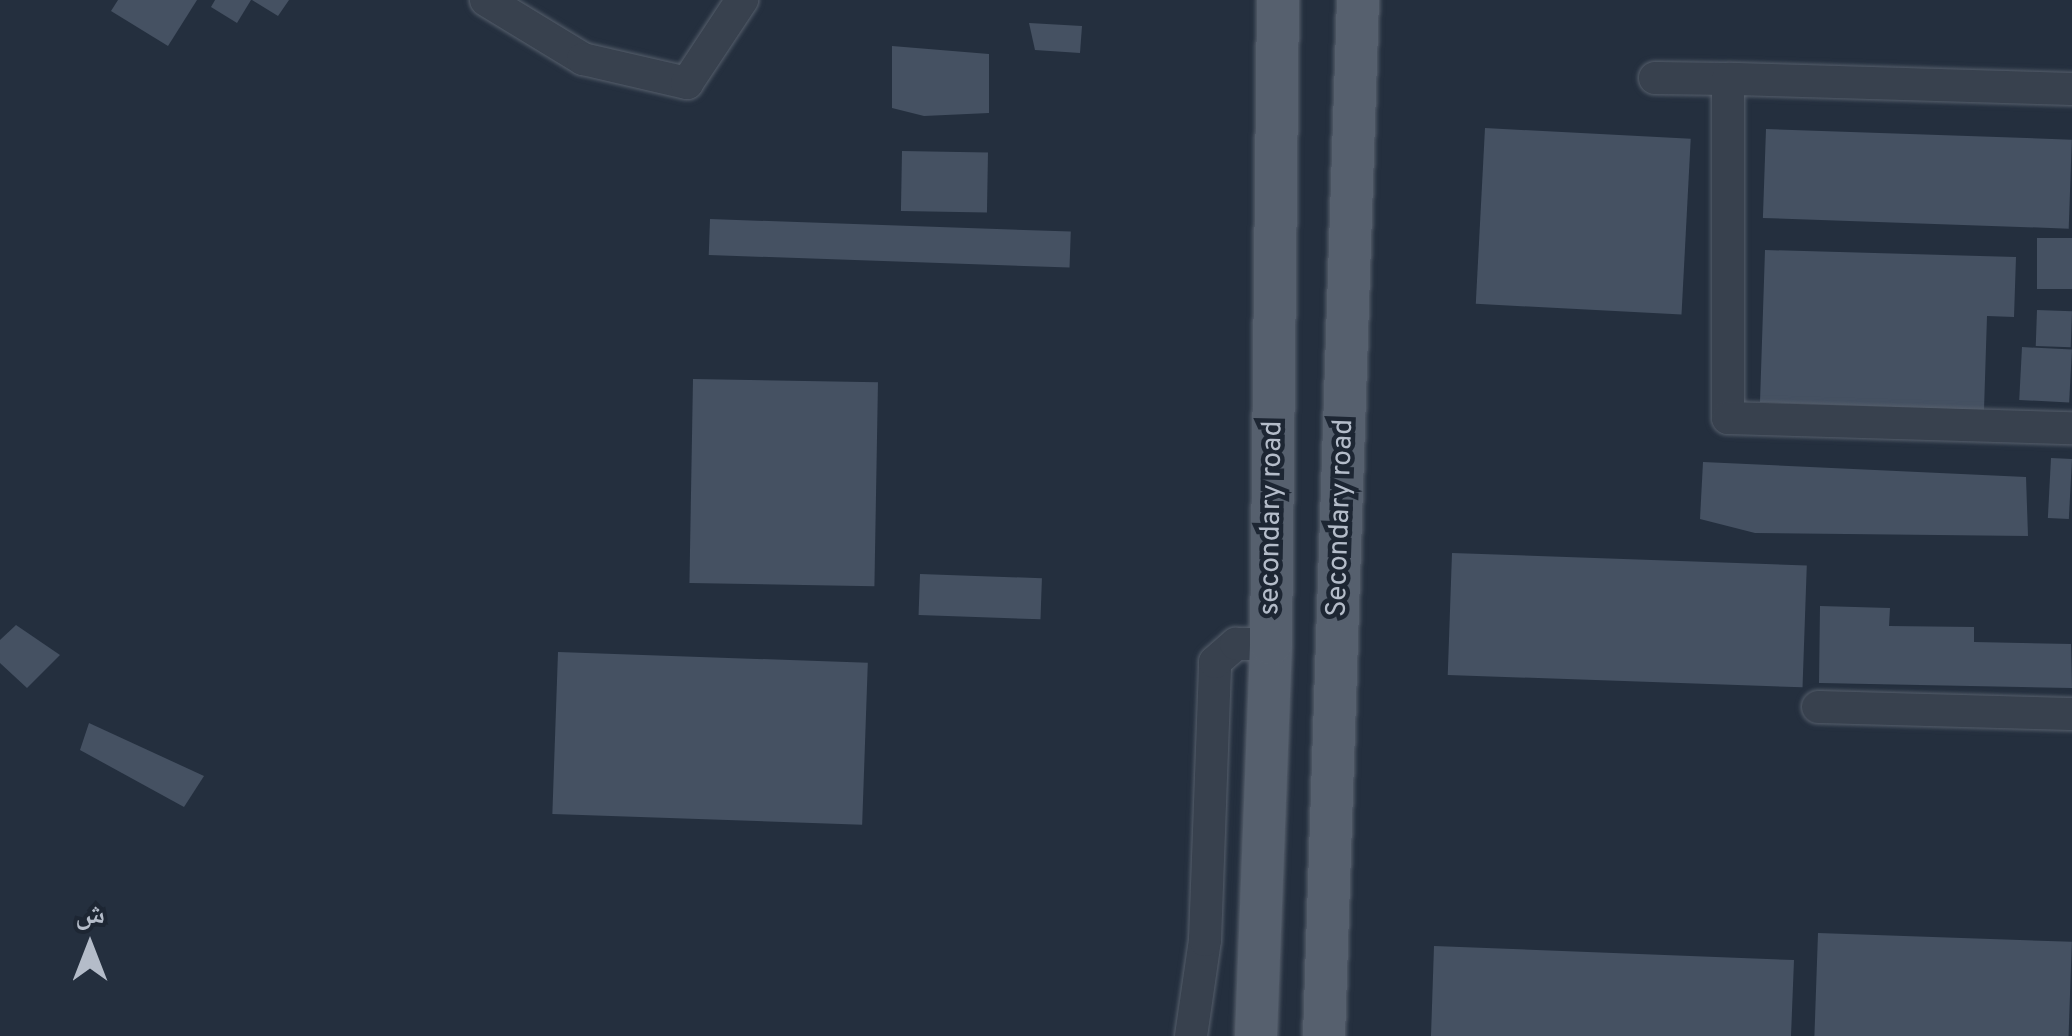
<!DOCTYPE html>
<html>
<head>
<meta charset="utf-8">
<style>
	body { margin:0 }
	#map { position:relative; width:2072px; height:1036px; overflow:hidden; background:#242f3e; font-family:Overpass,"Noto Naskh Arabic",sans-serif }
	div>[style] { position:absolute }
	.building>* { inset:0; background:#455162; transform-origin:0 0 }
	.roads { filter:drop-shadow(0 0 2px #565f6c) drop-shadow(0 0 2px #565f6c) }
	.minor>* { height:32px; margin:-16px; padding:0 16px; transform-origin:16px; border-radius:16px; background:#38414e }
	.major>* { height:42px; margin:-21px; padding:0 21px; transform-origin:21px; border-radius:21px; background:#56606e }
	span { translate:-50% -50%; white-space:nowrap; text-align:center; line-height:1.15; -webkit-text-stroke:9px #1d2633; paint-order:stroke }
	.street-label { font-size:28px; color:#b4bcc9 }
	.north { position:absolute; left:40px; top:896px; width:100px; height:100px; -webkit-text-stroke:8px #1d2633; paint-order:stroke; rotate:0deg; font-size:28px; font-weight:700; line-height:40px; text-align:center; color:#b4bcc9 }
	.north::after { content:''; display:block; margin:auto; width:35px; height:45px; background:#b4bcc9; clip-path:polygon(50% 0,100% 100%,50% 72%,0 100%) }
</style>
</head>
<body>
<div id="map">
	<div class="building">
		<i style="clip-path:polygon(118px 0,197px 0,168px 46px,111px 11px)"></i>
		<i style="clip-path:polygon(215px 0,251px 0,237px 23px,211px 7px)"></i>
		<i style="clip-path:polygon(252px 0,289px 0,278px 16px)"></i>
		<i style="clip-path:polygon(1029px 23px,1082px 26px,1080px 53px,1035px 50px)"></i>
		<i style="clip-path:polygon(892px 46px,989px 54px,989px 113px,924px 116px,892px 108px)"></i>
		<i style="left:1485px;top:128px;width:206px;height:176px;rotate:3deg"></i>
		<i style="left:1766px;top:129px;width:306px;height:89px;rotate:2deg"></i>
		<i style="left:902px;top:151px;width:86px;height:60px;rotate:1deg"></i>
		<i style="left:710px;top:219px;width:361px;height:36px;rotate:2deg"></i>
		<i style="left:2037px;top:238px;width:35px;height:51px"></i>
		<i style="clip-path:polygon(1765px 250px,2016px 257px,2014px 317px,1987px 316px,1984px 410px,1760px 402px)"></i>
		<i style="left:2037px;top:310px;width:35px;height:36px;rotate:2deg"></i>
		<i style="left:2022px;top:347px;width:50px;height:53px;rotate:3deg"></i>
		<i style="left:693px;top:379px;width:185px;height:204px;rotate:1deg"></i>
		<i style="left:2051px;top:458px;width:21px;height:60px;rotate:3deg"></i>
		<i style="clip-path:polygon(1703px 462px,2026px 477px,2028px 536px,1755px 533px,1700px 519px)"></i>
		<i style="left:1452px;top:553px;width:355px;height:122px;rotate:2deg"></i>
		<i style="left:920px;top:574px;width:122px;height:41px;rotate:2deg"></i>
		<i style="clip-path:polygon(1820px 606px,1890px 608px,1889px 626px,1974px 627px,1974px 642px,2071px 644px,2072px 688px,1819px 683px)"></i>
		<i style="clip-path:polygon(16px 625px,60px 655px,27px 688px,0 663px,0 640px)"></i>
		<i style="left:558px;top:652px;width:310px;height:162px;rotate:2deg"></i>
		<i style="clip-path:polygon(89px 723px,204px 776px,184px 807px,80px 750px)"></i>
		<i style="left:1818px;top:933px;width:254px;height:103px;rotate:2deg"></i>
		<i style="clip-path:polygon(1434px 946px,1794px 960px,1791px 1036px,1431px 1036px)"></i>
	</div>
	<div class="roads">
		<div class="minor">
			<i style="left:486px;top:0;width:114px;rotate:31.3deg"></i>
			<i style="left:583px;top:59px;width:107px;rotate:13deg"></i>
			<i style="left:687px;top:83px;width:100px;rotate:-56.5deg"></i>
			<i style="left:1655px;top:78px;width:73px;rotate:0.8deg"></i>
			<i style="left:2072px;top:89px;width:344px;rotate:-178.3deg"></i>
			<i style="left:1728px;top:79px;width:339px;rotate:90deg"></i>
			<i style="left:1728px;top:418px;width:344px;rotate:1.7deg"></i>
			<i style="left:1818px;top:707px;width:254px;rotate:1.6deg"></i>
			<i style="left:1191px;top:1036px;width:97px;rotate:-81.7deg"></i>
			<i style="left:1205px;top:940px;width:278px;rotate:-87.9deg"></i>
			<i style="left:1215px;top:662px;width:28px;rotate:-41deg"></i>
			<i style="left:1236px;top:644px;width:35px"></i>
		</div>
		<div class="major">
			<i style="left:1256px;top:1036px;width:392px;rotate:-87.8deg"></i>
			<i style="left:1271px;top:644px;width:644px;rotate:-89.38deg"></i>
			<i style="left:1324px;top:1036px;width:1037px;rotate:-88.12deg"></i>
		</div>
	</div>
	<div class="street-label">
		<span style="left:1272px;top:518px;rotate:-89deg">secondary road</span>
		<span style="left:1341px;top:518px;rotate:-88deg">Secondary road</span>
	</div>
	<div class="north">ش</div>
</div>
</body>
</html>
